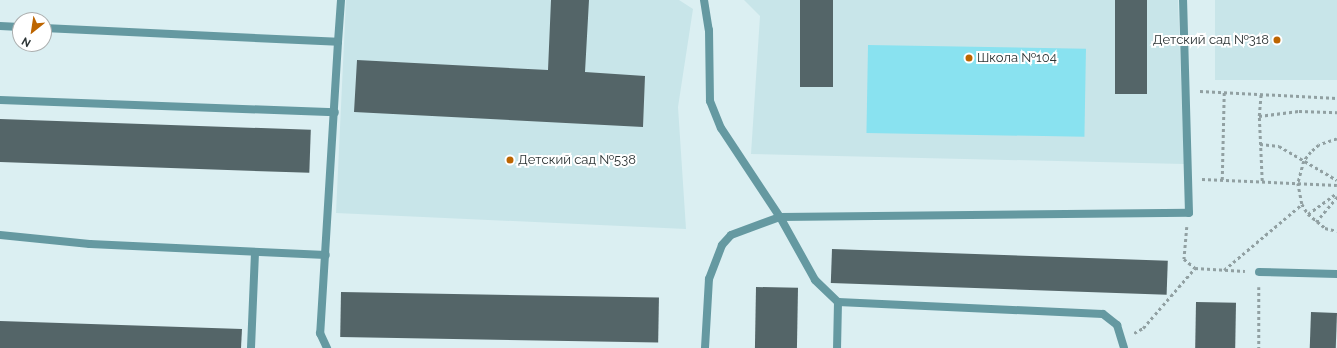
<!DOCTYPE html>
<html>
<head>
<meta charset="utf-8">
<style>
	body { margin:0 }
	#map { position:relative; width:1337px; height:348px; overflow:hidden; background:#dbeff2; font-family:Raleway,sans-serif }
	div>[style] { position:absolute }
	.built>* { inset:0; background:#c8e5e9; transform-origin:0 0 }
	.green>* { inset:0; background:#89e2f0; transform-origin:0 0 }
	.building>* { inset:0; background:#546568; transform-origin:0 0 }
	.path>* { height:2.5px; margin-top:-1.25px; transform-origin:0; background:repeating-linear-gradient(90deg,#91a0a2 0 3px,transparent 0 6px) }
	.service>* { height:8px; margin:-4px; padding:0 4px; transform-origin:4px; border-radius:4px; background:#6599a1 }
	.minor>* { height:8px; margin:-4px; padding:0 4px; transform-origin:4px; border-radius:4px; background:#6599a1 }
	.dots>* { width:11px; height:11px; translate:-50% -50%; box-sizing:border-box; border:2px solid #fff; border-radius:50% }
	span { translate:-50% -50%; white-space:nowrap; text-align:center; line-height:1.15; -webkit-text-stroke:4px #fff; paint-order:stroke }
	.poi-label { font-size:13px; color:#2c3435 }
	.right { translate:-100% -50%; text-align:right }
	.left { translate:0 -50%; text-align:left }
	.north { position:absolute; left:12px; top:12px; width:40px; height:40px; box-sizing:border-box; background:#fff; border:1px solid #abaeae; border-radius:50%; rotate:210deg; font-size:11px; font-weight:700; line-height:16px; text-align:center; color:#2c3435 }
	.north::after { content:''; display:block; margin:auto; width:14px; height:18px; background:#bd6500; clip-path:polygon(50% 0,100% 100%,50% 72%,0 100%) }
</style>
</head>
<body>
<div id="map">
	<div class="built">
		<i style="clip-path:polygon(346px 0,679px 0,693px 9px,678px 107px,686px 229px,336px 213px)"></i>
		<i style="clip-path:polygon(744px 0,1178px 0,1184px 164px,751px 154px,760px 16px)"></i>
		<i style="left:1215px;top:0;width:122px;height:80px"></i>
	</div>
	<div class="green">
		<i style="left:868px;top:45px;width:218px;height:88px;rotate:1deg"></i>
	</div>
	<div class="building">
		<i style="clip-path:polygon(551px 0,589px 0,585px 72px,645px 76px,643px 127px,354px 112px,357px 60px,548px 70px)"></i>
		<i style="left:800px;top:0;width:33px;height:87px"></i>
		<i style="left:1115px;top:0;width:32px;height:94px"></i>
		<i style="left:0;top:119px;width:311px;height:43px;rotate:2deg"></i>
		<i style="left:832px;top:249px;width:336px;height:34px;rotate:2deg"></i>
		<i style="left:756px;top:287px;width:42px;height:61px;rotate:1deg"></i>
		<i style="left:341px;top:292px;width:318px;height:45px;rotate:1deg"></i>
		<i style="left:1196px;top:302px;width:40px;height:46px;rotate:1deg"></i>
		<i style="left:1311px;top:312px;width:26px;height:36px;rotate:2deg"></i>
		<i style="clip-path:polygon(0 321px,242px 329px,241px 348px,0 348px)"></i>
	</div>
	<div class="path">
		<i style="left:1200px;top:91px;width:137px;rotate:2.9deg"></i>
		<i style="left:1259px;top:116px;width:22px;rotate:-85deg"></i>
		<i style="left:1337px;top:139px;width:19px;rotate:162deg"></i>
		<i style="left:1319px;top:145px;width:11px;rotate:139deg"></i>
		<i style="left:1311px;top:152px;width:11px;rotate:128deg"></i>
		<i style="left:1304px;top:161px;width:23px;rotate:105deg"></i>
		<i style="left:1298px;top:183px;width:21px;rotate:79deg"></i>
		<i style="left:1302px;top:204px;width:12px;rotate:59deg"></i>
		<i style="left:1308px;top:214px;width:22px;rotate:39deg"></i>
		<i style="left:1325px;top:228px;width:12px;rotate:14deg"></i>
		<i style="left:1260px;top:144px;width:19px;rotate:6deg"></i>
		<i style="left:1279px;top:146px;width:67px;rotate:30.4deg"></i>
		<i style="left:1202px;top:179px;width:135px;rotate:2.5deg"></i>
		<i style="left:1222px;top:180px;width:88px;rotate:-88.7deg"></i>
		<i style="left:1262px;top:181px;width:65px;rotate:-92.6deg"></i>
		<i style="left:1259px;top:116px;width:40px;rotate:-7.1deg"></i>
		<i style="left:1299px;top:111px;width:38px;rotate:2deg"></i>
		<i style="left:1308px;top:214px;width:36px;rotate:-36deg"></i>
		<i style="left:1316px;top:222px;width:33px;rotate:-50deg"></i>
		<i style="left:1187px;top:227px;width:32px;rotate:95deg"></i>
		<i style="left:1184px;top:259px;width:14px;rotate:39deg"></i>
		<i style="left:1195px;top:268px;width:50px;rotate:3.4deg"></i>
		<i style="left:1224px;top:270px;width:102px;rotate:-40.2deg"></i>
		<i style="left:1259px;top:287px;width:61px;rotate:90deg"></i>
		<i style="left:1134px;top:333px;width:10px;rotate:-29deg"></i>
		<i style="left:1143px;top:328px;width:79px;rotate:-49.1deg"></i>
	</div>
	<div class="service">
		<i style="left:0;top:26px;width:20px;rotate:3deg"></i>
		<i style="left:44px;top:28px;width:294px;rotate:2.7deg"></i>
		<i style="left:338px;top:42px;width:292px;rotate:93.5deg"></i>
		<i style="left:320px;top:333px;width:17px;rotate:65deg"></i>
		<i style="left:338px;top:42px;width:42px;rotate:-85.9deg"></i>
		<i style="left:0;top:100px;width:335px;rotate:2.1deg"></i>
		<i style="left:780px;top:217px;width:72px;rotate:60.9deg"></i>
		<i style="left:815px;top:280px;width:32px;rotate:44deg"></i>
		<i style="left:838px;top:302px;width:46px;rotate:91.2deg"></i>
		<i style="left:0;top:235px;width:90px;rotate:5.7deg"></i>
		<i style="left:90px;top:244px;width:236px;rotate:2.7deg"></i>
		<i style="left:1259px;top:272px;width:78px;rotate:1.5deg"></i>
		<i style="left:838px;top:302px;width:265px;rotate:2.6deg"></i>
		<i style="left:1103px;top:314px;width:18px;rotate:38deg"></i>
		<i style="left:1117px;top:325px;width:24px;rotate:73deg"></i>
		<i style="left:251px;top:348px;width:96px;rotate:-87.6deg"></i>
	</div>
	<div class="minor">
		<i style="left:704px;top:0;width:30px;rotate:81deg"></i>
		<i style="left:709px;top:30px;width:71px;rotate:89.2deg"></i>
		<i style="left:710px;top:101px;width:29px;rotate:68deg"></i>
		<i style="left:721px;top:128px;width:107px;rotate:56.5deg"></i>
		<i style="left:705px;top:348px;width:69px;rotate:-86.7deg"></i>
		<i style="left:709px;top:279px;width:36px;rotate:-69deg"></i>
		<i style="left:722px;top:245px;width:13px;rotate:-48deg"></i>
		<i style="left:731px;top:235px;width:52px;rotate:-20.2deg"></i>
		<i style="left:780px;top:217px;width:409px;rotate:-0.6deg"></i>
		<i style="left:1189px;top:213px;width:213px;rotate:-91.6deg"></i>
	</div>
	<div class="dots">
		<i style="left:1277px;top:40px;background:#bd6500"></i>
		<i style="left:969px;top:58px;background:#bd6500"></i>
		<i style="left:510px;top:160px;background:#bd6500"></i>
	</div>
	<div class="poi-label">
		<span class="right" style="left:1269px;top:40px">Детский сад №318</span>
		<span class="left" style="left:977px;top:58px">Школа №104</span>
		<span class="left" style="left:518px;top:160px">Детский сад №538</span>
	</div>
	<div class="north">N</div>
</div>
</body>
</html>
